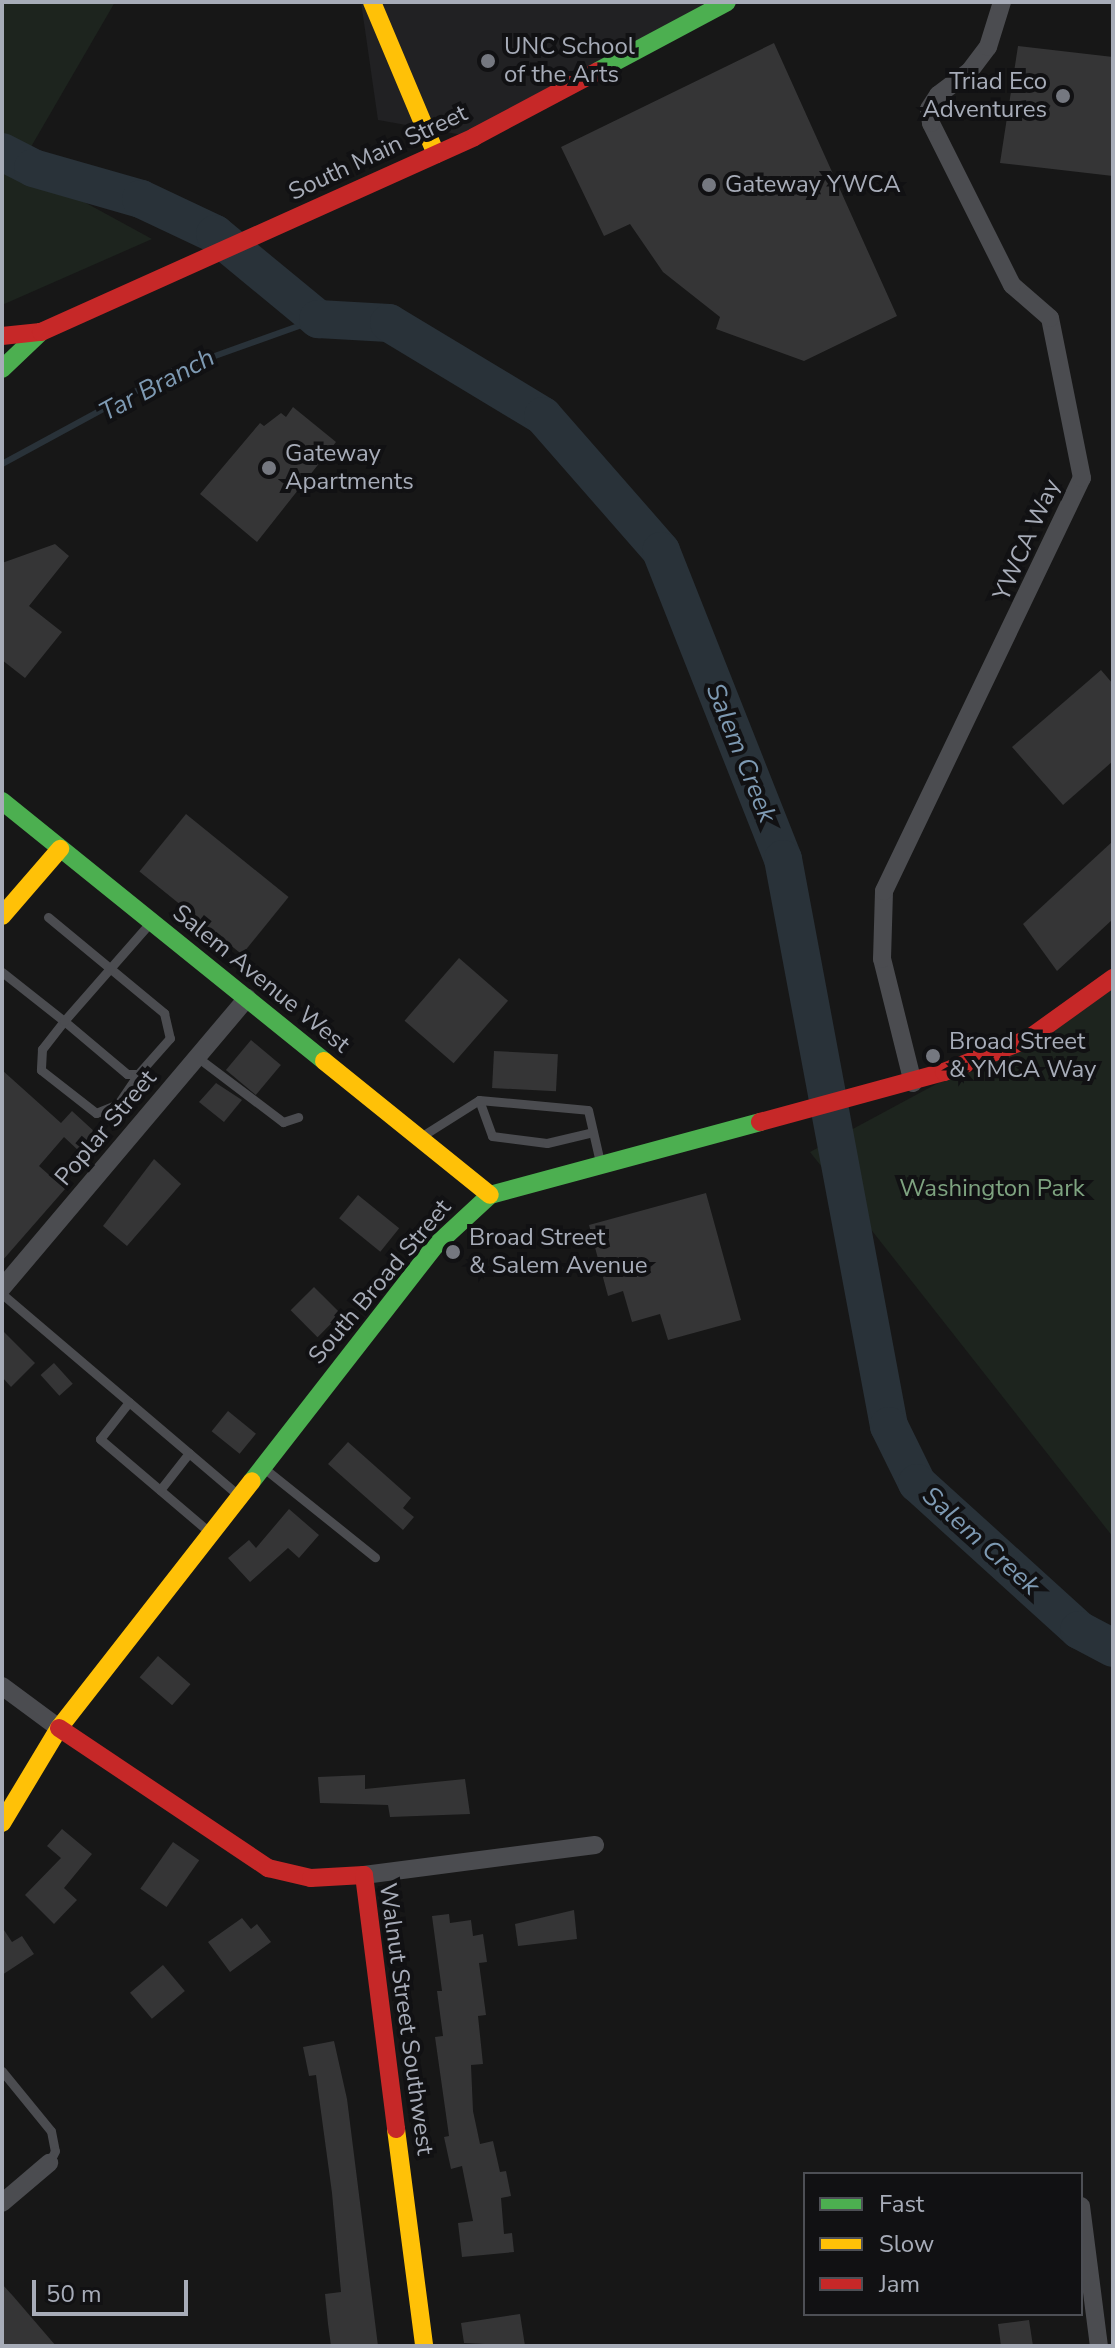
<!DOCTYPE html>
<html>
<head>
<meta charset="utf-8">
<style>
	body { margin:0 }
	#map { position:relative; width:1115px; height:2348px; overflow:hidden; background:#171717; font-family:"Nunito Sans",sans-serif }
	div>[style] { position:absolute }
	.built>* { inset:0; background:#212123 }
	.green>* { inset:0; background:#1d241e }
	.stream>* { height:6px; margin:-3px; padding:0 3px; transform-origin:3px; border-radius:3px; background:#293239 }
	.river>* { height:38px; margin:-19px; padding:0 19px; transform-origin:19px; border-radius:19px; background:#293239 }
	.building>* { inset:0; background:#353536; transform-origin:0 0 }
	.lane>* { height:9px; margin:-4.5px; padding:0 4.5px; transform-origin:4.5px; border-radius:4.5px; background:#4b4c50 }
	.street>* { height:18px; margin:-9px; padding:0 9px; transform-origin:9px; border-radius:9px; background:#4b4c50 }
	.fast>* { height:18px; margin:-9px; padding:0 9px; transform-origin:9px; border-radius:9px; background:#4caf50 }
	.slow>* { height:18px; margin:-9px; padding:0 9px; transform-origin:9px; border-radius:9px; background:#ffc107 }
	.jam>* { height:18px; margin:-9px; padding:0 9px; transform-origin:9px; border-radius:9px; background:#c62828 }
	.dots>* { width:22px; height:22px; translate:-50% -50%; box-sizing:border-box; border:4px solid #111113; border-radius:50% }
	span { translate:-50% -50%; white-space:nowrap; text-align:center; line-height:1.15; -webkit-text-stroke:8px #111113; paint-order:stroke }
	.poi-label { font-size:24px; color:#a7acb8 }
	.left { translate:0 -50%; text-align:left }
	.right { translate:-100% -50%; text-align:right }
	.street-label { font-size:24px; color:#a7acb8 }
	.park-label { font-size:24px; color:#7ea380 }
	.water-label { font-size:26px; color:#7e9ab3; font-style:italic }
	.frame { position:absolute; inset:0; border:4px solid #a7acb8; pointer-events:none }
	.legend { position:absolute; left:803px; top:2172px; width:280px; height:144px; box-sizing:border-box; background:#111113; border:2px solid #4d4f55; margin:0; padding:10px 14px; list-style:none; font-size:24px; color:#a7acb8 }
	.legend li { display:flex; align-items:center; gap:16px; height:40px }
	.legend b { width:40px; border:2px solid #4d4f55 }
	.scale { position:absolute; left:32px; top:2280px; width:156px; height:36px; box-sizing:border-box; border:4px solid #a7acb8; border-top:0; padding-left:10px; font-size:24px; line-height:28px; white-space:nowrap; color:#a7acb8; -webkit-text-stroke:6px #111113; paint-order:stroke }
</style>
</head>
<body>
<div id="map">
	<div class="built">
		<i style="clip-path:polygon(361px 2px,709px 2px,474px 137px,378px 120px)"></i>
	</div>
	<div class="green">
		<i style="clip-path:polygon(2px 2px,115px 2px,28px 152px,2px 138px)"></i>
		<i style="clip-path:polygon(2px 162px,20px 167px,152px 239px,2px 305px)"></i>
		<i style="clip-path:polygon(1113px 989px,1113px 1537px,810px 1152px)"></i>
	</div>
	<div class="stream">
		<i style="left:2px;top:464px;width:195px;rotate:-28.5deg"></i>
		<i style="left:173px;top:371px;width:154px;rotate:-19.7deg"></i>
	</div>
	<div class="river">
		<i style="left:2px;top:152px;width:35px;rotate:27deg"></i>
		<i style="left:33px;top:168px;width:112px;rotate:16deg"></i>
		<i style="left:141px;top:199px;width:82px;rotate:25.3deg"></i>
		<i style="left:215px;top:234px;width:134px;rotate:39.5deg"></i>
		<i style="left:318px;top:319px;width:71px;rotate:3.2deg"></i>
		<i style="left:389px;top:323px;width:180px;rotate:31.1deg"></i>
		<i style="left:543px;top:416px;width:179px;rotate:48.8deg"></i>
		<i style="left:661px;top:551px;width:331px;rotate:68.4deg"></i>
		<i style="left:783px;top:859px;width:577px;rotate:79.41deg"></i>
		<i style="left:889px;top:1426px;width:64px;rotate:63.8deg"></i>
		<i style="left:917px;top:1483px;width:219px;rotate:42.2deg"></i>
		<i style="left:1079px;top:1630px;width:38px;rotate:28deg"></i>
	</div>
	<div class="building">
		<i style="clip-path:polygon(774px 43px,897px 316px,804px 361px,716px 329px,720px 317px,663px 272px,630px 224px,604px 236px,561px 147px)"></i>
		<i style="clip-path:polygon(1018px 46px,1113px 57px,1113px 176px,1000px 163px)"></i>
		<i style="clip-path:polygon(293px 407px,336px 442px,257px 542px,200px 494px,260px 423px,264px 426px,281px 413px,286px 417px)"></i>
		<i style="clip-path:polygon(55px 544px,69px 556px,29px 606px,62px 632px,25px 678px,2px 660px,2px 563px)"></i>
		<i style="clip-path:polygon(1101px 670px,1113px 684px,1113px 761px,1063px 805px,1012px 747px)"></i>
		<i style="left:186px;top:814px;width:132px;height:74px;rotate:39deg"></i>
		<i style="clip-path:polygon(1113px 841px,1113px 919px,1057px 971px,1023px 924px)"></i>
		<i style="left:459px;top:958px;width:65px;height:83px;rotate:41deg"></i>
		<i style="left:251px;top:1040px;width:39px;height:39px;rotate:40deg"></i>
		<i style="left:494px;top:1051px;width:64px;height:37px;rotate:3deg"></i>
		<i style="clip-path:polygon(2px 1070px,61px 1123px,72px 1111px,96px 1133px,80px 1152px,64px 1137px,39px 1166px,65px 1189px,2px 1261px)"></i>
		<i style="clip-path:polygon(216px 1083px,242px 1100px,224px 1122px,199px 1102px)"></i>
		<i style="clip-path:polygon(154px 1159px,181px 1184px,127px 1246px,103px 1226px)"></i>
		<i style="clip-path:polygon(706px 1193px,741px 1320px,668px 1340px,660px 1314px,632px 1322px,623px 1291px,608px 1296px,589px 1225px)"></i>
		<i style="left:358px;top:1195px;width:53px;height:30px;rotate:39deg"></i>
		<i style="left:314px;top:1287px;width:38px;height:33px;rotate:45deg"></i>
		<i style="clip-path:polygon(2px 1330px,35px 1363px,11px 1387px,2px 1377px)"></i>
		<i style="left:54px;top:1363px;width:28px;height:18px;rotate:48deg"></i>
		<i style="left:228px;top:1411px;width:36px;height:26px;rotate:39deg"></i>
		<i style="clip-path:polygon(348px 1442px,411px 1498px,403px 1508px,414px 1517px,403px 1530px,328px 1464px)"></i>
		<i style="clip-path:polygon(289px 1509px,319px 1535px,299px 1558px,288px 1548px,250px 1582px,228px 1558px,249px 1540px,256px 1548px)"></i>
		<i style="left:158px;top:1656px;width:43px;height:28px;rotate:41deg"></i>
		<i style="clip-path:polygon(365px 1775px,365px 1789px,465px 1779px,470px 1814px,390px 1817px,388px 1805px,320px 1803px,318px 1777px)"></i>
		<i style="clip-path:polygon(62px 1829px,92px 1854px,64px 1888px,77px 1900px,54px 1924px,25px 1895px,61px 1858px,47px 1846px)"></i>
		<i style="left:173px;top:1842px;width:32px;height:57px;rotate:35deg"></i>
		<i style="clip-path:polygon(574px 1910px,577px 1939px,518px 1946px,515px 1924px)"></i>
		<i style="clip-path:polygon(449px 1914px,450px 1923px,471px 1920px,473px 1936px,483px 1934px,487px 1962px,479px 1963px,486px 2015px,478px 2016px,483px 2064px,471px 2065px,473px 2111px,480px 2144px,493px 2141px,500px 2172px,506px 2171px,511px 2196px,501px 2198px,504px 2234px,512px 2233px,514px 2252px,462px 2257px,458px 2223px,473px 2221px,462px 2166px,451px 2169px,444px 2137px,449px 2136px,435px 2037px,443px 2036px,437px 1991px,442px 1991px,432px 1916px)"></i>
		<i style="clip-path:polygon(242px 1918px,251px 1929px,257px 1924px,271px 1942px,230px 1972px,208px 1942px)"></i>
		<i style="clip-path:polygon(2px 1927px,12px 1942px,22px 1936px,34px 1954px,2px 1975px)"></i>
		<i style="left:163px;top:1965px;width:34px;height:43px;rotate:50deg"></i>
		<i style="clip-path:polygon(334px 2041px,347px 2099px,378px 2346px,331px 2346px,328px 2324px,325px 2294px,341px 2292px,332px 2193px,316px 2075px,309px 2076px,303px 2047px)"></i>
		<i style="clip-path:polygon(2px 2284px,13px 2296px,56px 2346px,2px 2346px)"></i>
		<i style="clip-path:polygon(520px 2314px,525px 2346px,464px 2343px,461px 2323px)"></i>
		<i style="clip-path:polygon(1029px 2320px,1033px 2346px,1001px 2346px,998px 2324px)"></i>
	</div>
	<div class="lane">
		<i style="left:48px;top:917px;width:151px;rotate:39.6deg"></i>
		<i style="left:164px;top:1013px;width:26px;rotate:77deg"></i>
		<i style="left:170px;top:1038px;width:48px;rotate:131.6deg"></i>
		<i style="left:138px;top:1074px;width:11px;rotate:180deg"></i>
		<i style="left:127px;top:1074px;width:82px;rotate:-139.9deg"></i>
		<i style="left:64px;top:1021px;width:36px;rotate:128deg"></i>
		<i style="left:42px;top:1049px;width:21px;rotate:93deg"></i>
		<i style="left:41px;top:1070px;width:70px;rotate:38deg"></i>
		<i style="left:96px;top:1113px;width:24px;rotate:-22deg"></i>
		<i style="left:118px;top:1104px;width:36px;rotate:-56deg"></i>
		<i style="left:2px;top:972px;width:79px;rotate:38.3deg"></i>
		<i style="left:64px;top:1021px;width:129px;rotate:-48.8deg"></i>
		<i style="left:197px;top:1057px;width:108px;rotate:37.1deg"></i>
		<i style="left:283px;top:1122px;width:16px;rotate:-18deg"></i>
		<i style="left:479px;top:1100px;width:38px;rotate:70deg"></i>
		<i style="left:492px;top:1136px;width:55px;rotate:7.3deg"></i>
		<i style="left:547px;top:1143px;width:47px;rotate:-13.4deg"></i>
		<i style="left:422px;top:1136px;width:67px;rotate:-32.3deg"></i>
		<i style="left:479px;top:1100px;width:109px;rotate:5.2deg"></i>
		<i style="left:588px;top:1110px;width:53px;rotate:77deg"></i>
		<i style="left:2px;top:1294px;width:309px;rotate:40.4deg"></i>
		<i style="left:129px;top:1402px;width:47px;rotate:128.1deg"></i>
		<i style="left:100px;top:1439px;width:142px;rotate:40.4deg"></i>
		<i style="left:265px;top:1469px;width:141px;rotate:38.7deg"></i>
		<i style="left:160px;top:1490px;width:47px;rotate:-51.9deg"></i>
		<i style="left:2px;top:2071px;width:77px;rotate:50.8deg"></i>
		<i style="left:51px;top:2131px;width:20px;rotate:79deg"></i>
		<i style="left:55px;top:2151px;width:13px;rotate:117deg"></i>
	</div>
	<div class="street">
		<i style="left:913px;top:1083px;width:128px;rotate:-104deg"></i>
		<i style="left:882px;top:959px;width:68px;rotate:-88.3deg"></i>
		<i style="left:884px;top:891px;width:458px;rotate:-64.4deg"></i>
		<i style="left:1082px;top:478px;width:163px;rotate:-101.3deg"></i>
		<i style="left:1050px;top:318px;width:50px;rotate:-139deg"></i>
		<i style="left:1012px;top:285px;width:181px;rotate:-116.6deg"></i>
		<i style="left:931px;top:123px;width:14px;rotate:-98deg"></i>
		<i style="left:929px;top:109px;width:17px;rotate:-57deg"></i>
		<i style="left:938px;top:95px;width:39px;rotate:-37deg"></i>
		<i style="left:969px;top:72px;width:31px;rotate:-53deg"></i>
		<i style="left:988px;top:47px;width:47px;rotate:-72.7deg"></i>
		<i style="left:2px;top:1288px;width:380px;rotate:-49.8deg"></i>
		<i style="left:2px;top:1686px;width:71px;rotate:36.4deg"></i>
		<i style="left:364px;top:1875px;width:233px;rotate:-7.4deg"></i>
		<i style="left:2px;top:2203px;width:62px;rotate:-40.4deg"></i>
		<i style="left:1081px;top:2206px;width:141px;rotate:82.7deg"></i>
	</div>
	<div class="fast">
		<i style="left:598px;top:71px;width:146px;rotate:-28.1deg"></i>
		<i style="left:2px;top:369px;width:54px;rotate:-43.5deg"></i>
		<i style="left:2px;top:801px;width:414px;rotate:38.9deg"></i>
		<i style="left:252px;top:1481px;width:298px;rotate:-52.1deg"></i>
		<i style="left:435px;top:1246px;width:75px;rotate:-42.8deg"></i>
		<i style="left:490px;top:1195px;width:280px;rotate:-15.1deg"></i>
	</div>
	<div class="slow">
		<i style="left:372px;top:2px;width:165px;rotate:67.2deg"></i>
		<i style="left:2px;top:916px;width:89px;rotate:-49.1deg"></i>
		<i style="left:324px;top:1061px;width:213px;rotate:38.9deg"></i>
		<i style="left:2px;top:1823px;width:111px;rotate:-59deg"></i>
		<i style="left:59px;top:1728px;width:313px;rotate:-52deg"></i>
		<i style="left:396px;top:2129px;width:219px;rotate:82.6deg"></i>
	</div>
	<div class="jam">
		<i style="left:2px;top:336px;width:39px;rotate:-6deg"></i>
		<i style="left:41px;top:332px;width:475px;rotate:-24.2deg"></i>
		<i style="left:474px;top:137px;width:140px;rotate:-28deg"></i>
		<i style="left:760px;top:1122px;width:191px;rotate:-15.2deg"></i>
		<i style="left:944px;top:1072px;width:90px;rotate:-21.4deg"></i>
		<i style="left:1028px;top:1039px;width:105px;rotate:-35.7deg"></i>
		<i style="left:59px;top:1728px;width:252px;rotate:33.8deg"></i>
		<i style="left:268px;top:1868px;width:44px;rotate:13.1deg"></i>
		<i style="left:311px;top:1878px;width:53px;rotate:-3.2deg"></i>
		<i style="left:364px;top:1875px;width:256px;rotate:82.8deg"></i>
	</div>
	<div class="dots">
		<i style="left:488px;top:61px;background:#757880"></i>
		<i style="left:1063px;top:96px;background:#757880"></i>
		<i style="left:709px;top:185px;background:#757880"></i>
		<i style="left:269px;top:468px;background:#757880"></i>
		<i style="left:933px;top:1056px;background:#757880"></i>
		<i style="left:453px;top:1252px;background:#757880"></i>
	</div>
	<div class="poi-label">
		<span class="left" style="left:504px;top:61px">UNC School<br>of the Arts</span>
		<span class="right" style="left:1047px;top:96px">Triad Eco<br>Adventures</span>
		<span class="left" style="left:725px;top:185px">Gateway YWCA</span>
		<span class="left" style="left:285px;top:468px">Gateway<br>Apartments</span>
		<span class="left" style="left:949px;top:1056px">Broad Street<br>&amp; YMCA Way</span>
		<span class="left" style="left:469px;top:1252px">Broad Street<br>&amp; Salem Avenue</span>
	</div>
	<div class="street-label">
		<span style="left:378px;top:153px;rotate:-25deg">South Main Street</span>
		<span style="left:1027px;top:540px;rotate:-66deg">YWCA Way</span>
		<span style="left:261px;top:979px;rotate:39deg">Salem Avenue West</span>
		<span style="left:106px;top:1128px;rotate:-50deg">Poplar Street</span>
		<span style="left:380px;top:1282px;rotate:-50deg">South Broad Street</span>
		<span style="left:406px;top:2019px;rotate:82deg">Walnut Street Southwest</span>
	</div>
	<div class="park-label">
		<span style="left:992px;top:1189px">Washington Park</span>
	</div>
	<div class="water-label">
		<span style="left:157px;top:385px;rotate:-28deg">Tar Branch</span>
		<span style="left:741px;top:753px;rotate:68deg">Salem Creek</span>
		<span style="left:981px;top:1541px;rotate:42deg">Salem Creek</span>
	</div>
	<div class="frame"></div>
	<ul class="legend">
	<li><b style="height:10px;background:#4caf50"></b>Fast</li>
	<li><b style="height:10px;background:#ffc107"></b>Slow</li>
	<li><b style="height:10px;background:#c62828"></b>Jam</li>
	</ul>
	<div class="scale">50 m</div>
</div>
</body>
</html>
